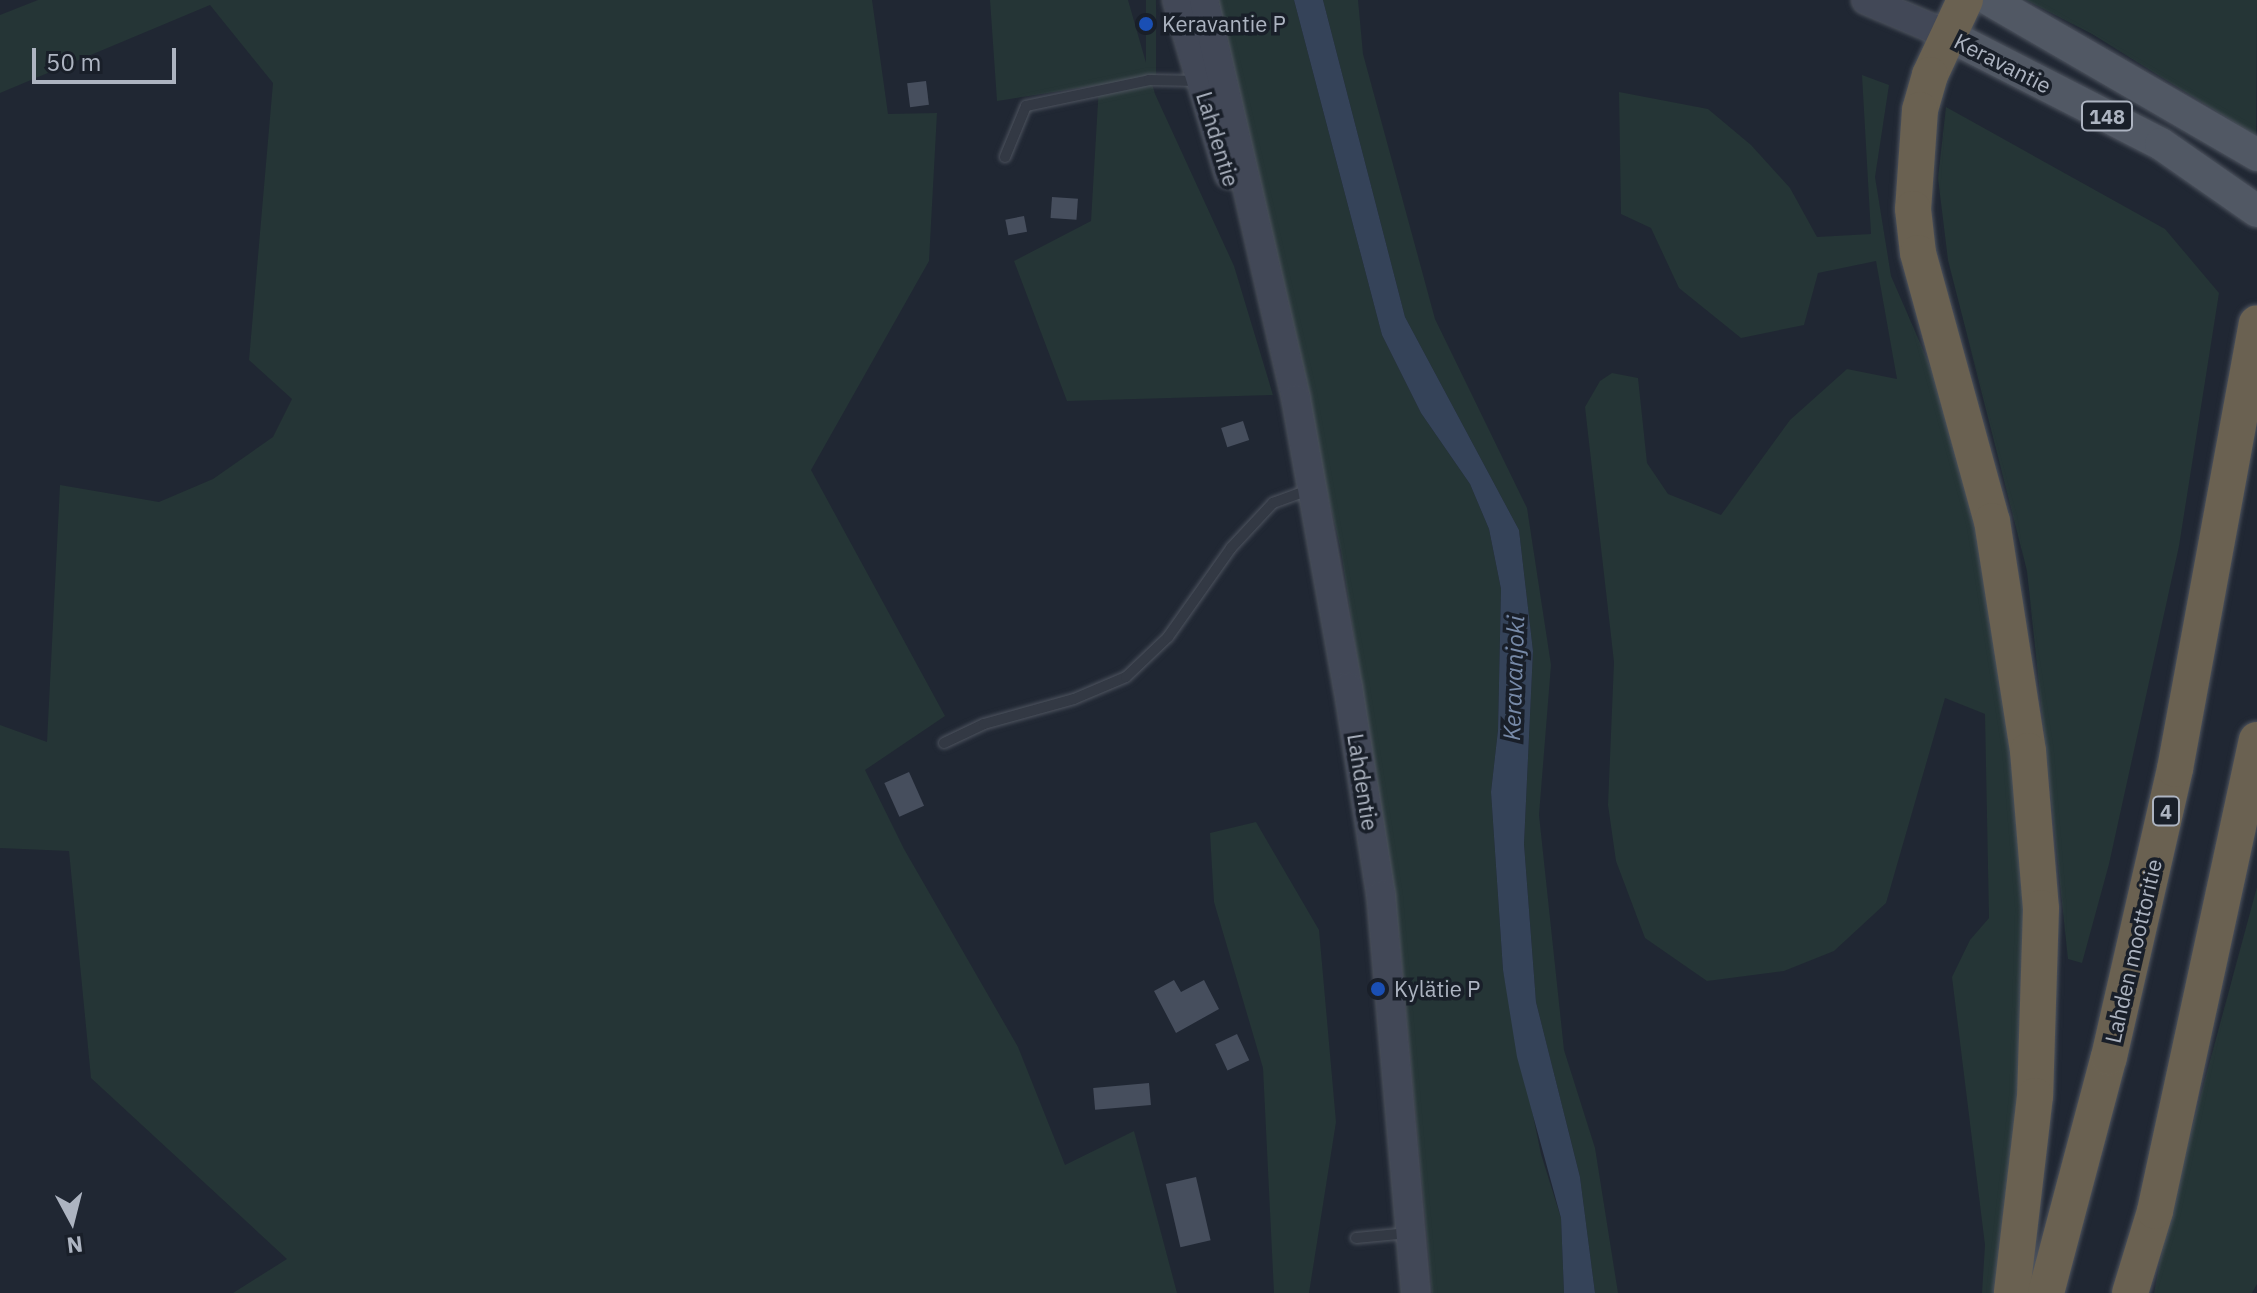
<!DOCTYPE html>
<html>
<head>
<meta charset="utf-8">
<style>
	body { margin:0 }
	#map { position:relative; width:2257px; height:1293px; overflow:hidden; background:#202733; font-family:"IBM Plex Sans",sans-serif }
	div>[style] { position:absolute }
	.green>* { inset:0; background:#253536; transform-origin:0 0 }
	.water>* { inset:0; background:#354359 }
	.building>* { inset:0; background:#464e5d; transform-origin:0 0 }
	.roads { filter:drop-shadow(0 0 2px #4e545f) drop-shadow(0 0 2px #4e545f) }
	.lane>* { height:10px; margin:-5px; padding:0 5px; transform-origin:5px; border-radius:5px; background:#333944 }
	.secondary>* { height:28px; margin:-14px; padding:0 14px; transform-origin:14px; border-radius:14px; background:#424857 }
	.primary>* { height:32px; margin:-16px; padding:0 16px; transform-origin:16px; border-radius:16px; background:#515864 }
	.highway>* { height:36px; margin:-18px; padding:0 18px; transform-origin:18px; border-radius:18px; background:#6a6151 }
	.dots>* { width:22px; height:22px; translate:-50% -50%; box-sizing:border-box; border:4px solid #191f29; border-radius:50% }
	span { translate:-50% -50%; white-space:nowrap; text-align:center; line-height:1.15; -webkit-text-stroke:7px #191f29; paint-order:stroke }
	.shield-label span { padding:2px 6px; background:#191f29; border:2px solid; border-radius:6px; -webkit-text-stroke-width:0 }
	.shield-label { font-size:20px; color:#adb4c1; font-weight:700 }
	.poi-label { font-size:22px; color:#adb4c1 }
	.left { translate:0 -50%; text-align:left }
	.street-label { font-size:22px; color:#adb4c1 }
	.water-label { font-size:24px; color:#778aa8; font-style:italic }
	.north { position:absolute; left:32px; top:1181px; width:80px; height:80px; -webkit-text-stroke:6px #191f29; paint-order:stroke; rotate:173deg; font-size:22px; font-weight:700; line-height:32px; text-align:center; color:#adb4c1 }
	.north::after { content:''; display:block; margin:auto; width:28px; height:36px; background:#adb4c1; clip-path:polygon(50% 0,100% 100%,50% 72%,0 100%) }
	.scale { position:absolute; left:32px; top:48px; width:144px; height:36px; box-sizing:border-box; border:4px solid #adb4c1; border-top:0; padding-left:10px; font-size:24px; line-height:28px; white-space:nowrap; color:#adb4c1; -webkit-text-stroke:6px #191f29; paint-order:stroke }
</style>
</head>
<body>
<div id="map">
	<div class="green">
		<i style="clip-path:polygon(38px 0,872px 0,888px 114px,937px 113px,929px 261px,811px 470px,945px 716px,865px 770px,904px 849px,1018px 1047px,1065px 1165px,1134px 1131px,1177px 1293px,233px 1293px,287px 1259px,91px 1078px,69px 851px,0 848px,0 725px,47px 742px,60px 485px,159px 502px,213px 479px,273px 437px,292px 399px,249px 360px,273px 83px,210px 5px,0 93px,0 15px)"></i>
		<i style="clip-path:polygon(990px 0,1128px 0,1155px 94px,1234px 266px,1273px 395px,1067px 401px,1014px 261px,1091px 221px,1099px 85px,997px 101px)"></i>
		<i style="left:1146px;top:0;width:10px;height:78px"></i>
		<i style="clip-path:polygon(1212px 0,1294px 0,1382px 335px,1421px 413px,1470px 484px,1489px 529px,1501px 589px,1498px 730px,1491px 792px,1503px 970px,1541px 1154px,1561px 1218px,1564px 1293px,1432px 1293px,1399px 934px,1341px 551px)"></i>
		<i style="clip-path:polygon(1323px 0,1358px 0,1363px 54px,1435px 319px,1527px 508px,1551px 665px,1539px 815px,1564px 1050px,1595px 1148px,1618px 1293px,1595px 1293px,1580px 1177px,1536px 1002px,1524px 844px,1533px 651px,1519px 530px,1405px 317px)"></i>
		<i style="clip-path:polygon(2026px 0,2257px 0,2256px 136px,2092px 34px)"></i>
		<i style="clip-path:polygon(1862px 75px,1889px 85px,1875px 177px,1891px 276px,1951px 414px,1986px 571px,2013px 737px,2027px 907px,2027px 1087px,2002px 1293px,1982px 1293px,1985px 1245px,1952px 977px,1970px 940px,1989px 918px,1985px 714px,1945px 698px,1886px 903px,1834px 951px,1784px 971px,1707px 981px,1645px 938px,1616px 861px,1608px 805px,1614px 662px,1585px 407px,1600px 381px,1612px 373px,1638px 378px,1647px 463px,1668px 494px,1721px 515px,1790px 420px,1847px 369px,1897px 379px,1876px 261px,1818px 273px,1804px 325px,1741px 338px,1679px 288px,1651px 228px,1621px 214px,1619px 92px,1708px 109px,1751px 145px,1790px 188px,1817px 237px,1871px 234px)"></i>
		<i style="clip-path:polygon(1946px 107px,2165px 229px,2219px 293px,2179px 546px,2109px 864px,2082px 963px,2068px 959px,2027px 571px,1948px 260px,1938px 178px)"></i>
		<i style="clip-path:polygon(1256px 822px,1319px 930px,1336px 1122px,1309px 1293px,1274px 1293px,1263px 1068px,1214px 902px,1210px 833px)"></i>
		<i style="clip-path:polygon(2257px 887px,2257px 1284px,2252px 1293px,2154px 1293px,2170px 1209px)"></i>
	</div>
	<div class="water">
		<i style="clip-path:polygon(1294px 0,1323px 0,1405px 317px,1519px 530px,1533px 651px,1524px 844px,1536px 1002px,1580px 1177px,1595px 1293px,1564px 1293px,1561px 1218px,1517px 1057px,1503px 970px,1491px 792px,1498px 730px,1501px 589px,1489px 529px,1470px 484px,1421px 413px,1382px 335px)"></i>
	</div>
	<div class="building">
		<i style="left:926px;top:81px;width:24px;height:19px;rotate:83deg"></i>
		<i style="left:1052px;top:197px;width:26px;height:21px;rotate:4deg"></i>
		<i style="left:1024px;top:216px;width:16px;height:19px;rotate:79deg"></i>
		<i style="left:1243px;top:421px;width:20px;height:23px;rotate:72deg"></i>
		<i style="left:909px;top:772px;width:37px;height:27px;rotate:66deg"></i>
		<i style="clip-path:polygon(1174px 980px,1181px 992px,1204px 980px,1219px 1009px,1176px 1033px,1154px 991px)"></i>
		<i style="left:1237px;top:1034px;width:29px;height:24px;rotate:65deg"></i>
		<i style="left:1149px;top:1083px;width:22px;height:56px;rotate:85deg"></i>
		<i style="left:1196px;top:1177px;width:65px;height:31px;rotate:77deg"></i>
	</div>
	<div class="roads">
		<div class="lane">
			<i style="left:1005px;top:157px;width:55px;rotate:-67.6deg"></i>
			<i style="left:1026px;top:106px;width:126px;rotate:-11.9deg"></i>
			<i style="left:1149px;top:80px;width:49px;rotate:1.2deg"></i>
			<i style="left:944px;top:743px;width:44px;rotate:-25.4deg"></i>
			<i style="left:984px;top:724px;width:93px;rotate:-15.5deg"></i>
			<i style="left:1074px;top:699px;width:56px;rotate:-22.9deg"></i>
			<i style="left:1126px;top:677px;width:58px;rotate:-43.6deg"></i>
			<i style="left:1168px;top:637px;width:109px;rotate:-54.7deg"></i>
			<i style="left:1231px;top:548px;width:62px;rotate:-47deg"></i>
			<i style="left:1273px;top:503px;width:40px;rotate:-20.2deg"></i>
			<i style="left:1356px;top:1238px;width:53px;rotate:-5.4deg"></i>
		</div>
		<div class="secondary">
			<i style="left:1177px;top:0;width:182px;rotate:73.4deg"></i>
			<i style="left:1204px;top:0;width:409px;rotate:77deg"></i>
			<i style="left:1296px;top:399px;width:293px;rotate:79.8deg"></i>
			<i style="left:1348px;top:687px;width:211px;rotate:81deg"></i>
			<i style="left:1381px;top:895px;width:400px;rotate:85deg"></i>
			<i style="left:1866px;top:0;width:89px;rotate:23.1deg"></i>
		</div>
		<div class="primary">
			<i style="left:1990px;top:0;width:309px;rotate:30.1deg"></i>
			<i style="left:1948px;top:35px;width:239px;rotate:27.1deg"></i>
			<i style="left:2161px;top:144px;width:117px;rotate:34.9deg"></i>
		</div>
		<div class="highway">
			<i style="left:1965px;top:0;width:83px;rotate:115deg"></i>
			<i style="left:1930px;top:75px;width:36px;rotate:106deg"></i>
			<i style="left:1920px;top:110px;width:99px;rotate:94deg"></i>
			<i style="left:1913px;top:209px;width:44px;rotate:83.5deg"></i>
			<i style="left:1918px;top:253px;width:278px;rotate:74.6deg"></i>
			<i style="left:1992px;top:521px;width:233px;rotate:81.1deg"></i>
			<i style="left:2028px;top:751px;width:158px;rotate:85.3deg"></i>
			<i style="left:2041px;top:908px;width:188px;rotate:91.8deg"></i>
			<i style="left:2035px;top:1096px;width:198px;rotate:96.7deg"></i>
			<i style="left:2046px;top:1293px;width:244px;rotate:-75.1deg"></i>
			<i style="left:2109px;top:1057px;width:295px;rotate:-77.1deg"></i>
			<i style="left:2175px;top:769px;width:453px;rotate:-79.6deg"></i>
			<i style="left:2130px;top:1293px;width:86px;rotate:-73deg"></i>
			<i style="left:2155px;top:1211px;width:482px;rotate:-77.8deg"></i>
		</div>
	</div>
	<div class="dots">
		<i style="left:1146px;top:24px;background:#1a4fb4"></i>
		<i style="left:1378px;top:989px;background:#1a4fb4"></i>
	</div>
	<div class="shield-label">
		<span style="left:2107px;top:116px">148</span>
		<span style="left:2166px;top:811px">4</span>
	</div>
	<div class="poi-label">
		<span class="left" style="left:1162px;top:24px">Keravantie P</span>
		<span class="left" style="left:1394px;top:989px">Kylätie P</span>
	</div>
	<div class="street-label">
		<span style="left:2003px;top:63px;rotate:27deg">Keravantie</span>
		<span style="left:1218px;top:139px;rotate:73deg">Lahdentie</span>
		<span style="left:1363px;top:782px;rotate:81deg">Lahdentie</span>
		<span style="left:2133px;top:951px;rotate:-77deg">Lahden moottoritie</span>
	</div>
	<div class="water-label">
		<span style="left:1514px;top:678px;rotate:-88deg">Keravanjoki</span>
	</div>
	<div class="north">N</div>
	<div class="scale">50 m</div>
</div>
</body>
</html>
